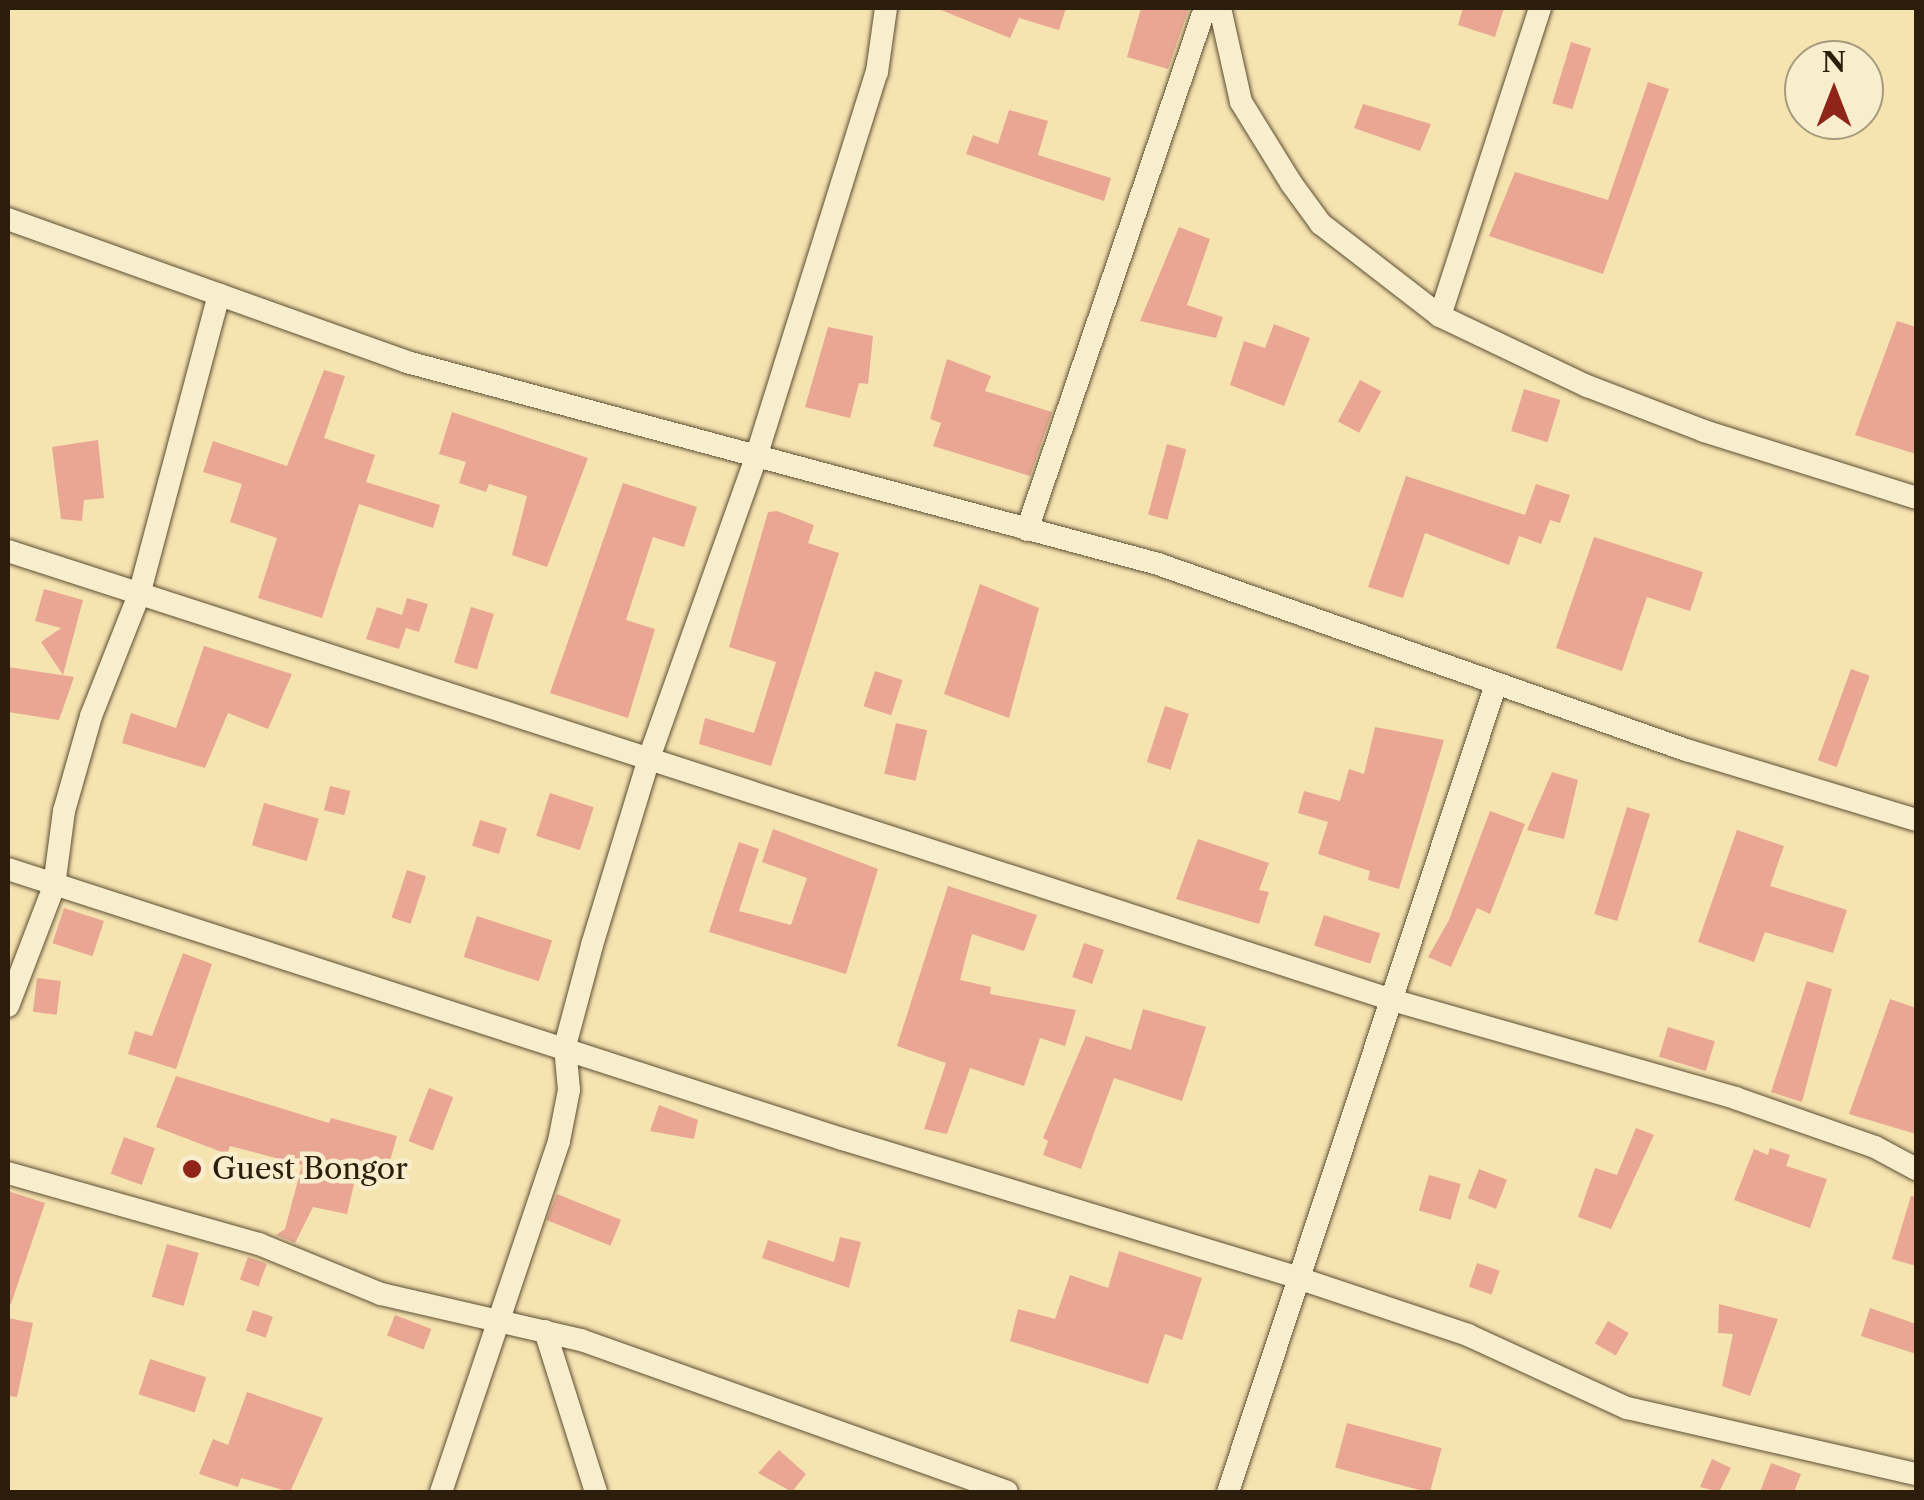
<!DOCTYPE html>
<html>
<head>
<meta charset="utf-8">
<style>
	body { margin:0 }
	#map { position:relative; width:1924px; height:1500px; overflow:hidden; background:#f5e3b0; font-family:"Libre Caslon Text",serif }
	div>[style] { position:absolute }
	.building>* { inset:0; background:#e9a793; transform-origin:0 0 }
	.roads { filter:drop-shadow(0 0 2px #5e4f34) drop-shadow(0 0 2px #5e4f34) }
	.minor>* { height:22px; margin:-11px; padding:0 11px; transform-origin:11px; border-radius:11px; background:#f8edcc }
	.dots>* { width:28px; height:28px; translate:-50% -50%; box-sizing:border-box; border:5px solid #f8edcc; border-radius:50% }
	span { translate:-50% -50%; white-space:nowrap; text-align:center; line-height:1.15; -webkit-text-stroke:9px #f8edcc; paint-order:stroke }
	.poi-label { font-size:30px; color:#2c1e0b }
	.left { translate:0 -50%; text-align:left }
	.frame { position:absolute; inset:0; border:10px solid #2c1e0b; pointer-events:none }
	.north { position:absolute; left:1784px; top:40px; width:100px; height:100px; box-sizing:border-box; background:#f8edcc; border:2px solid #a69a7f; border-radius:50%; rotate:0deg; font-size:28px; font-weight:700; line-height:40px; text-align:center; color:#2c1e0b }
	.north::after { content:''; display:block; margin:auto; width:35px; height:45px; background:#8f2418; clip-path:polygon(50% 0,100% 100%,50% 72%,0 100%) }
</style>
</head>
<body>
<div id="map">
	<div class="building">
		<i style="clip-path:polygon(936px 8px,1066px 8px,1059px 30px,1019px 18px,1010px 38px)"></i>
		<i style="clip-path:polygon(1141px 8px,1189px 8px,1168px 69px,1127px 57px)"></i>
		<i style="clip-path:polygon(1463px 8px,1504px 8px,1495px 37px,1458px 25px)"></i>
		<i style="left:1571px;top:42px;width:21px;height:64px;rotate:17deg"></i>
		<i style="clip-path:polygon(1648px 82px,1669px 89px,1603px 274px,1489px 236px,1515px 172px,1608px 200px)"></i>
		<i style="clip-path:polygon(1363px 104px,1431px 124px,1420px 151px,1354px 128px)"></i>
		<i style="clip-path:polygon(1009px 110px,1048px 121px,1038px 155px,1111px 178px,1104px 201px,966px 154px,973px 135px,998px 144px)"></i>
		<i style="clip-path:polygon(1179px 227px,1210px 239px,1187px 305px,1223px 317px,1216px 338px,1140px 321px)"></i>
		<i style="clip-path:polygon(1897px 321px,1916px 327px,1916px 454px,1855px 435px)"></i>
		<i style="clip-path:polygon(1274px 324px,1310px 338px,1284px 406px,1230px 385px,1244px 341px,1265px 348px)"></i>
		<i style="clip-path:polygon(828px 327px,873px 336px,868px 384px,859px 383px,850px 418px,805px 407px)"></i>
		<i style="clip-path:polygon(947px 359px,991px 376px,985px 391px,1052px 412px,1030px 476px,933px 446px,941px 423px,930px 419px)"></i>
		<i style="clip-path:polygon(324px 370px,345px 376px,324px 438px,375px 455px,366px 482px,440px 505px,433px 528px,359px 504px,322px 618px,258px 598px,277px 538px,230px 522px,242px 484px,203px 472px,213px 441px,287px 466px)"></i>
		<i style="left:1360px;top:380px;width:24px;height:47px;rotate:28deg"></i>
		<i style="left:1524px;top:389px;width:38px;height:44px;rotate:17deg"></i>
		<i style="clip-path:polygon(452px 412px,588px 458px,547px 567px,512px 555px,527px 496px,489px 484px,486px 492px,459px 483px,466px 462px,439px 454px)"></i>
		<i style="clip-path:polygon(98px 440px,104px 498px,84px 500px,82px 521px,61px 519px,52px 447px)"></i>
		<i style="left:1167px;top:444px;width:20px;height:73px;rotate:15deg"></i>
		<i style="clip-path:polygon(1406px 476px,1525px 515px,1536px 484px,1570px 495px,1560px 523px,1550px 520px,1541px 544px,1519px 536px,1509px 565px,1425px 533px,1403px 598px,1368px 587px)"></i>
		<i style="clip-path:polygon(623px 483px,697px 507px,684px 547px,653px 537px,626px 620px,655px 629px,628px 718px,550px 693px)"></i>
		<i style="clip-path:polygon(777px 511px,814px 525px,808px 543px,839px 553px,771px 766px,699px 744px,705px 718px,754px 733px,776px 662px,729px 647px,768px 512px)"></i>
		<i style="clip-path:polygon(1594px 537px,1703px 572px,1690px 611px,1647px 597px,1622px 671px,1556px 648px)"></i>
		<i style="clip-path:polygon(980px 584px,1039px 608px,1009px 718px,944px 694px)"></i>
		<i style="clip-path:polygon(44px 589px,83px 600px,63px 675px,41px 642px,61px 628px,35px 621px)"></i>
		<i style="clip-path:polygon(407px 598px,428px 604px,419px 632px,406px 628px,399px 649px,366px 639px,377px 607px,402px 615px)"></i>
		<i style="left:471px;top:607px;width:24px;height:58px;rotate:17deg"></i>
		<i style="clip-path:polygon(204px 646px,292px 674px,268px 729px,228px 713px,205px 768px,122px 743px,131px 713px,176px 728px)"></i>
		<i style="clip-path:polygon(8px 667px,74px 677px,59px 720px,8px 712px)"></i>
		<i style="left:1851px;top:669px;width:20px;height:97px;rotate:20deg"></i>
		<i style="left:875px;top:671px;width:29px;height:37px;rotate:18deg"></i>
		<i style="left:1165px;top:706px;width:25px;height:59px;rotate:18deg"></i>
		<i style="left:896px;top:723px;width:32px;height:52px;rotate:13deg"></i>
		<i style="clip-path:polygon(1375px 727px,1444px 740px,1399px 889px,1368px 880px,1370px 871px,1318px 854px,1328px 822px,1298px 813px,1304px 791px,1340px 801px,1349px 769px,1364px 774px)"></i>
		<i style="clip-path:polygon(1552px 772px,1578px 780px,1564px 839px,1527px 830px)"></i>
		<i style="left:330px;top:786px;width:21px;height:25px;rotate:14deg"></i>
		<i style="left:550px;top:793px;width:46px;height:45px;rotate:18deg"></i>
		<i style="left:264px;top:803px;width:57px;height:44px;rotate:16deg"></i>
		<i style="left:1627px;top:807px;width:24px;height:112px;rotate:17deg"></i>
		<i style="clip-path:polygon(1490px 811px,1525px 824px,1490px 914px,1477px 908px,1451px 967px,1428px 957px,1449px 920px)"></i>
		<i style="left:480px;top:820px;width:28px;height:27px;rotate:17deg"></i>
		<i style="clip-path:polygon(773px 829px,878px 869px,846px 974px,709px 932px,739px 842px,759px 849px,739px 911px,791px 925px,807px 878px,762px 862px)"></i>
		<i style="clip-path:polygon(1737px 830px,1784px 846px,1770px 886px,1847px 910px,1833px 953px,1765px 932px,1754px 962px,1698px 942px)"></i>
		<i style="clip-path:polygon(1198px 839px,1269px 863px,1259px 890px,1269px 892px,1259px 924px,1176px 899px)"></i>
		<i style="left:407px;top:870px;width:20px;height:50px;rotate:18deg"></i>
		<i style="clip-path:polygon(948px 886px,1037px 915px,1024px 951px,972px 934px,960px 980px,991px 987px,990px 994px,1076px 1010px,1065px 1046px,1040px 1038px,1024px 1086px,970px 1068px,947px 1134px,924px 1129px,946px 1063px,897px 1046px)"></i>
		<i style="left:64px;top:908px;width:42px;height:37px;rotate:18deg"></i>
		<i style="left:1324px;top:915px;width:59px;height:32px;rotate:18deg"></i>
		<i style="left:477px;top:916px;width:79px;height:43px;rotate:18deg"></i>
		<i style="left:1084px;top:943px;width:21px;height:36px;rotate:19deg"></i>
		<i style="clip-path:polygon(183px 953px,212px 964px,176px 1069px,128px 1054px,135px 1031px,152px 1036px)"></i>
		<i style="left:37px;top:978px;width:24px;height:34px;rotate:7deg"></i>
		<i style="clip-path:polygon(1807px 981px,1832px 989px,1802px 1102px,1771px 1092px)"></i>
		<i style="clip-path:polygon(1890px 999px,1916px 1008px,1916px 1134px,1849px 1114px)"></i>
		<i style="clip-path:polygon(1143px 1009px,1206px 1027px,1182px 1101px,1114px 1078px,1081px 1169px,1043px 1155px,1048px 1141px,1043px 1138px,1086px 1036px,1131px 1050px)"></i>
		<i style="left:1668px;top:1027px;width:49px;height:31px;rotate:17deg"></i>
		<i style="clip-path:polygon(176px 1076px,329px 1123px,331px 1118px,397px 1136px,387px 1171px,359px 1163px,347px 1214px,313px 1207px,295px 1243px,276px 1235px,285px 1229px,302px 1165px,230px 1146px,227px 1154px,156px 1127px)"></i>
		<i style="left:429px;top:1088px;width:26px;height:57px;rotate:21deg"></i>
		<i style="clip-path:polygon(659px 1105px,698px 1120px,694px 1139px,650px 1131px)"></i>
		<i style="clip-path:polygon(1636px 1128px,1654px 1135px,1611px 1229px,1578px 1217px,1595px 1168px,1617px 1175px)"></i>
		<i style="left:124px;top:1137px;width:33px;height:39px;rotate:20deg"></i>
		<i style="clip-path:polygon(1770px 1148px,1790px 1155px,1786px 1166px,1827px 1179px,1810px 1228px,1734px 1200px,1754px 1149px,1768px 1155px)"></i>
		<i style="left:1479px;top:1169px;width:30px;height:31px;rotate:21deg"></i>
		<i style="left:1429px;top:1175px;width:33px;height:37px;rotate:16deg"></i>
		<i style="clip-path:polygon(8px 1191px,45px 1203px,11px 1304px,8px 1303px)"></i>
		<i style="left:557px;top:1194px;width:69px;height:28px;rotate:22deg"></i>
		<i style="clip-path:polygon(1911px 1196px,1916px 1197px,1916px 1266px,1892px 1259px)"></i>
		<i style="clip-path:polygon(840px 1237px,861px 1242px,849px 1288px,762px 1258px,768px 1240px,834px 1262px)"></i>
		<i style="left:167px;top:1244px;width:33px;height:55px;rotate:16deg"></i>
		<i style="clip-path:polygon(1119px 1251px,1202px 1278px,1182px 1340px,1165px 1334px,1148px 1384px,1010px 1341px,1018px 1309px,1055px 1319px,1070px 1275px,1108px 1288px)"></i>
		<i style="left:248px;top:1257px;width:20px;height:24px;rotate:20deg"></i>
		<i style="left:1477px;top:1263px;width:24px;height:25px;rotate:19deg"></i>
		<i style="clip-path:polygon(1719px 1304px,1778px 1319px,1750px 1396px,1722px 1386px,1733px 1334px,1718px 1333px)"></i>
		<i style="clip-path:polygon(1870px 1308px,1916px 1324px,1916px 1354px,1861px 1336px)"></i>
		<i style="left:253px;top:1310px;width:21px;height:22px;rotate:19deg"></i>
		<i style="left:395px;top:1315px;width:39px;height:22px;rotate:21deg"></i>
		<i style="clip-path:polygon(8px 1318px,33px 1323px,17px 1397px,8px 1396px)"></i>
		<i style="left:1608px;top:1321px;width:24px;height:26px;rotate:30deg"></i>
		<i style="left:150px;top:1359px;width:59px;height:37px;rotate:18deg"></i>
		<i style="clip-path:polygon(247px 1392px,323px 1418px,290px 1492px,241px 1478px,238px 1487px,199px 1474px,213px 1439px,228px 1445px)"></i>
		<i style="left:1347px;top:1423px;width:98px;height:46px;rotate:15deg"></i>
		<i style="clip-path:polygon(779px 1450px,806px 1474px,792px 1492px,758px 1473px)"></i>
		<i style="clip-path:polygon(1712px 1459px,1731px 1468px,1719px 1492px,1700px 1487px)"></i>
		<i style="clip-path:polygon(1771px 1463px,1801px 1474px,1794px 1492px,1760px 1492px)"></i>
	</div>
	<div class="roads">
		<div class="minor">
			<i style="left:1220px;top:8px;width:96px;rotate:77.4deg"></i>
			<i style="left:1241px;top:102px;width:95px;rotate:58.3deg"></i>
			<i style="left:1291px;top:183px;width:51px;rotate:53.8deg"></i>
			<i style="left:1321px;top:224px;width:150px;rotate:37.7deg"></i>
			<i style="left:1440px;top:316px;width:163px;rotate:25.5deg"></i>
			<i style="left:1587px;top:386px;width:125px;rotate:21deg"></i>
			<i style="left:1704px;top:431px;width:222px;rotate:17.5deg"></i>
			<i style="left:8px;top:219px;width:424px;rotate:19.7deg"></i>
			<i style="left:407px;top:362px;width:778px;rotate:15.05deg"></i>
			<i style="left:1158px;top:564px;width:560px;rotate:19.41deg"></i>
			<i style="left:1686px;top:750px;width:240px;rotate:16.9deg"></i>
			<i style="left:1440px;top:316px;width:324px;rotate:-72deg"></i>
			<i style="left:1027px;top:530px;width:552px;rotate:-71.17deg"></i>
			<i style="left:8px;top:551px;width:1455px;rotate:17.97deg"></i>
			<i style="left:1392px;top:1000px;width:357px;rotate:15.9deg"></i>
			<i style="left:1735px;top:1098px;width:148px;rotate:19.3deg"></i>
			<i style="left:1875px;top:1147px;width:47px;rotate:28.2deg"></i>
			<i style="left:8px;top:869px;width:877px;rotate:17.94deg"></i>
			<i style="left:842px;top:1139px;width:474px;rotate:16.9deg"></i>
			<i style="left:1295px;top:1277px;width:182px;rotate:18.5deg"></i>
			<i style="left:1468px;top:1335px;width:175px;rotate:24.7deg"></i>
			<i style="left:1627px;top:1408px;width:296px;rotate:12.9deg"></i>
			<i style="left:8px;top:1006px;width:129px;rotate:-69deg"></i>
			<i style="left:54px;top:886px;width:76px;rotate:-82.4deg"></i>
			<i style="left:64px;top:811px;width:99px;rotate:-74.1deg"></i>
			<i style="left:91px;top:716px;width:130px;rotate:-68.4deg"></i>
			<i style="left:139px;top:595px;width:311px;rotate:-75.1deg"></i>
			<i style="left:8px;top:1173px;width:261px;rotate:15.8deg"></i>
			<i style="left:259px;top:1244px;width:132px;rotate:22.3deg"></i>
			<i style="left:381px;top:1294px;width:205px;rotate:13deg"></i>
			<i style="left:581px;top:1340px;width:452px;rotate:19.6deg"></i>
			<i style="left:545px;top:1331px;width:169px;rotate:72.4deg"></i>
			<i style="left:441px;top:1492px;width:370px;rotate:-71.4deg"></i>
			<i style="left:559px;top:1141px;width:52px;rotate:-78.9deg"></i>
			<i style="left:569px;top:1090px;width:44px;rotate:-95.2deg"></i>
			<i style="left:565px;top:1046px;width:105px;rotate:-75deg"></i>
			<i style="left:592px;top:945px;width:195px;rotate:-73deg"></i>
			<i style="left:649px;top:758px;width:323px;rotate:-70.4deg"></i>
			<i style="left:757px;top:454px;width:400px;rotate:-72.6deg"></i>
			<i style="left:877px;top:72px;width:65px;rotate:-82deg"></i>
			<i style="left:1228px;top:1492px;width:851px;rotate:-71.65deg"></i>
		</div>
	</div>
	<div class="dots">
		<i style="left:192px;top:1169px;background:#8f2418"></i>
	</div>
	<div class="poi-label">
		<span class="left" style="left:212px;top:1169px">Guest Bongor</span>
	</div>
	<div class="frame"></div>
	<div class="north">N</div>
</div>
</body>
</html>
